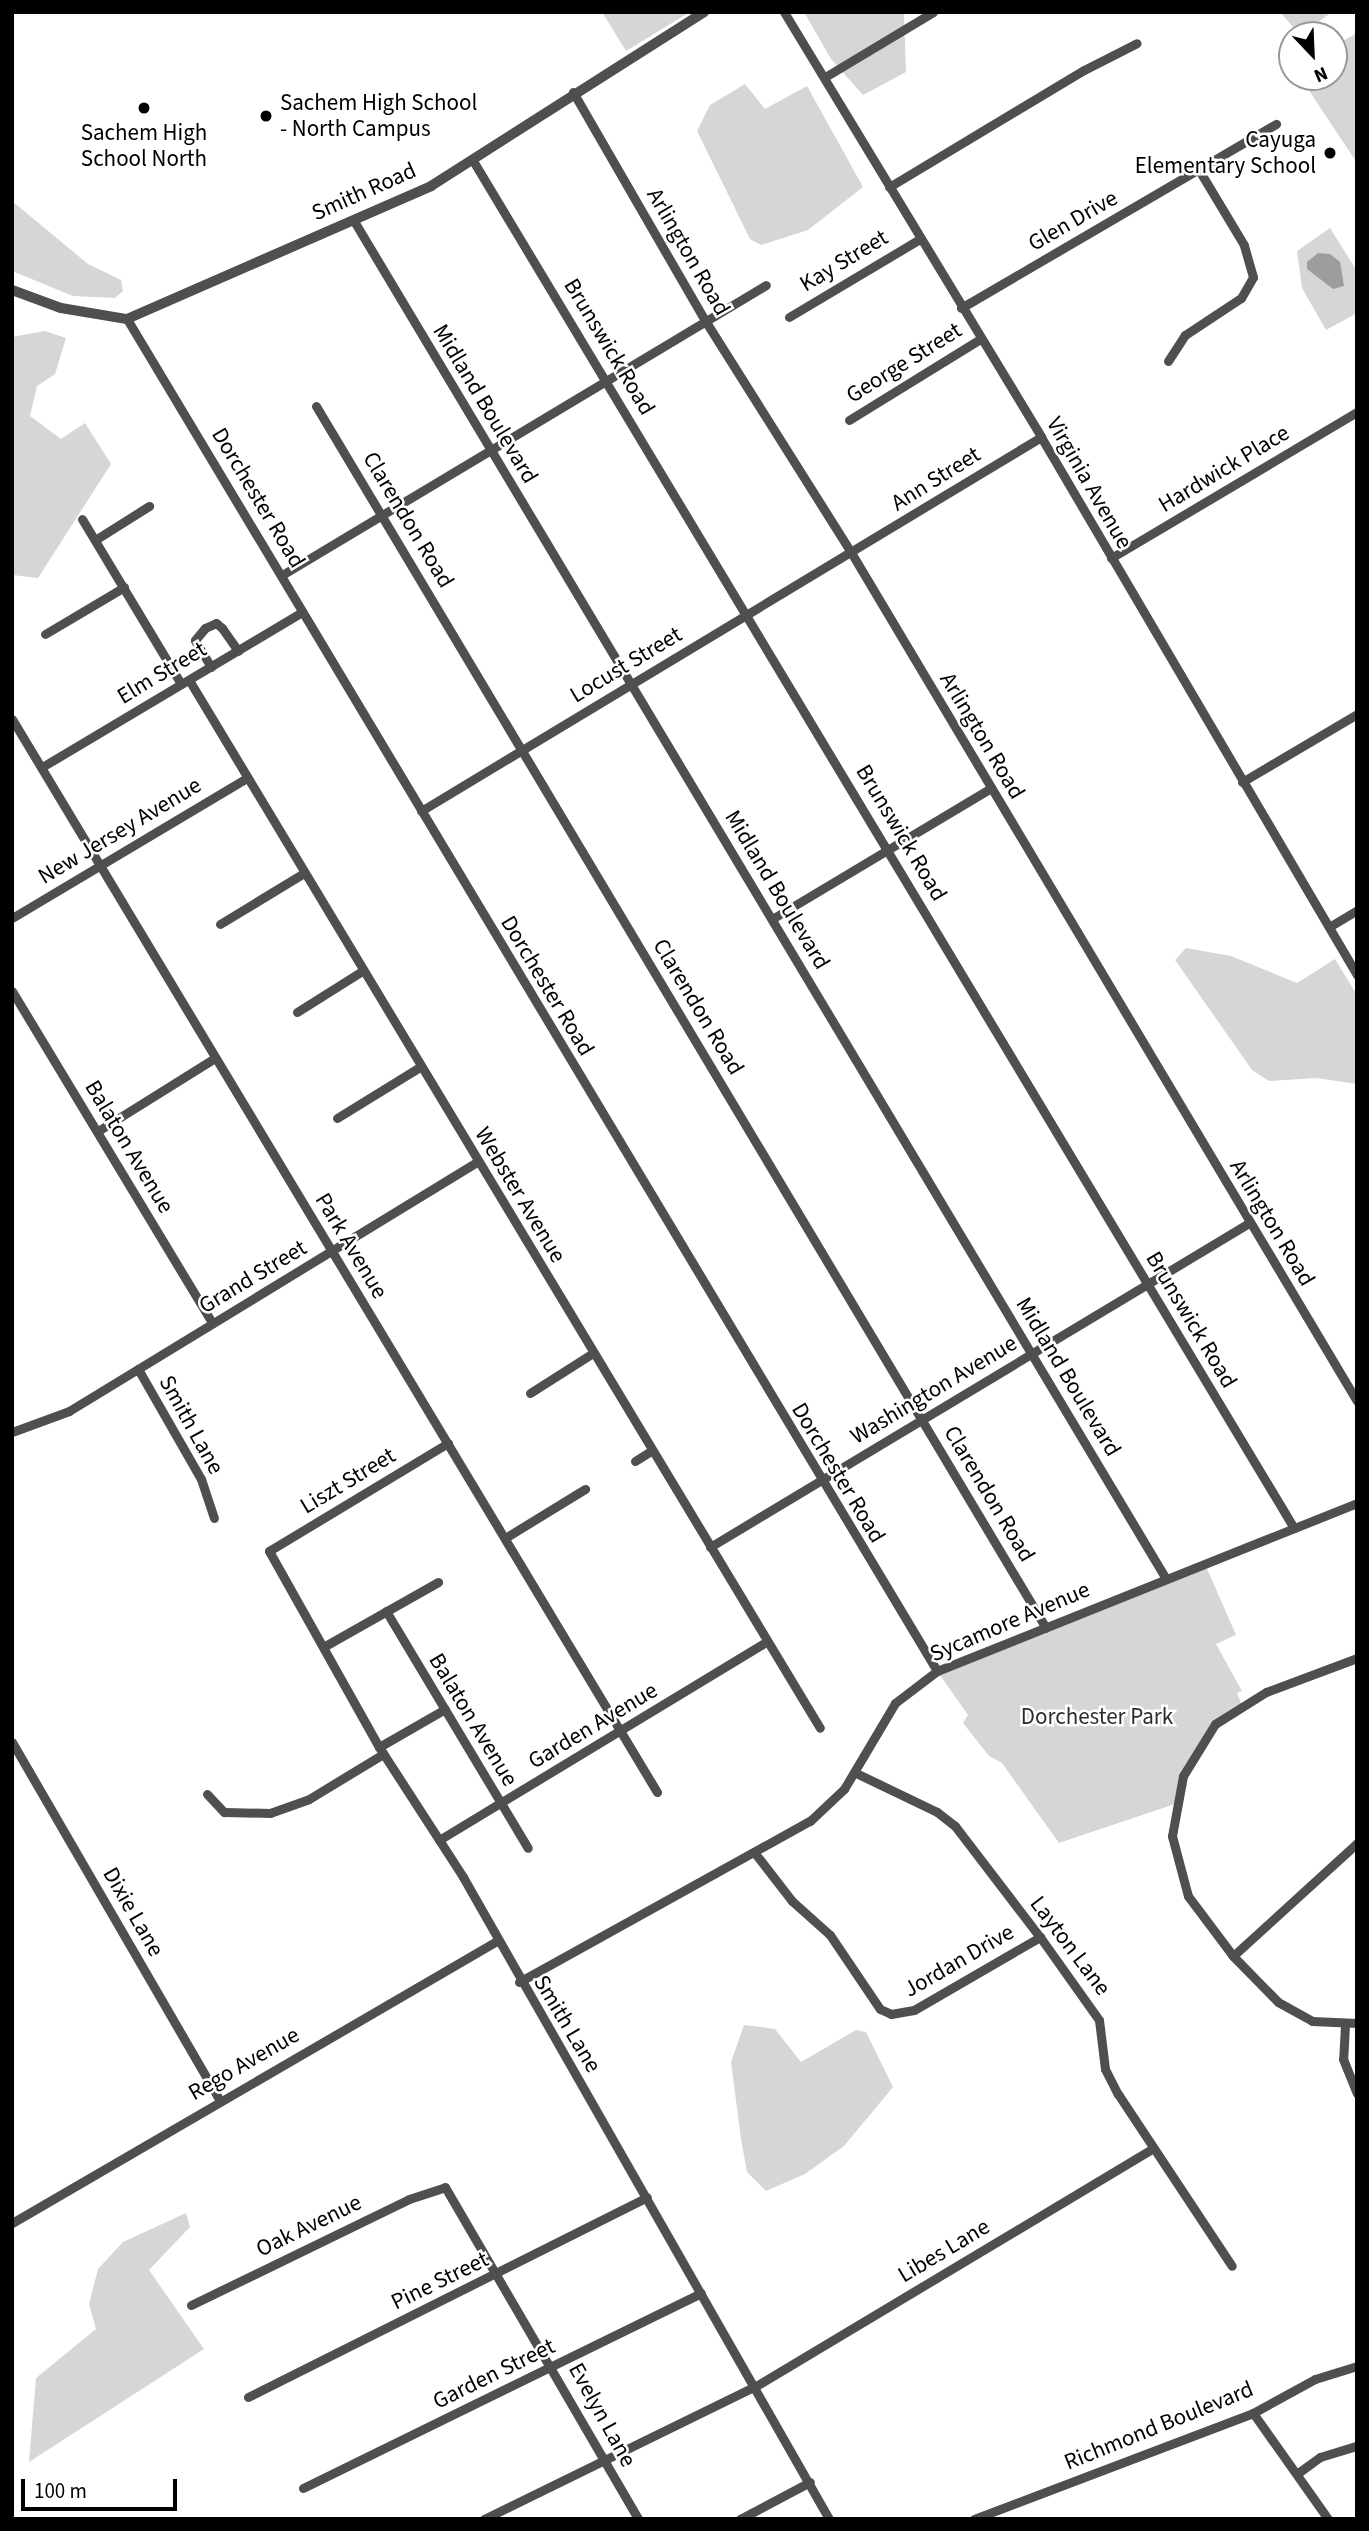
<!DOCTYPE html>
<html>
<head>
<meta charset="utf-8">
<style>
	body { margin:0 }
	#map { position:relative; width:1369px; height:2531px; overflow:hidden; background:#fff; font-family:"Source Sans 3",sans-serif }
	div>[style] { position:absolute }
	.green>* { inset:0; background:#d6d6d6 }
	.water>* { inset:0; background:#9d9d9d }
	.minor>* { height:9px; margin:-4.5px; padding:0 4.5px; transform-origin:4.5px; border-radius:4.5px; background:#4f4f4f }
	.tertiary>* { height:10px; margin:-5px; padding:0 5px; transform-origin:5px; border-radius:5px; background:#4f4f4f }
	.dots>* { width:19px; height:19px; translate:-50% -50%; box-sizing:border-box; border:4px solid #fff; border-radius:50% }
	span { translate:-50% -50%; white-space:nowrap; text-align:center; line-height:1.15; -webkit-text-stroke:5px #fff; paint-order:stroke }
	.poi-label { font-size:23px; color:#000 }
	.left { translate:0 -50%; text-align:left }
	.right { translate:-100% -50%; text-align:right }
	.street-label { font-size:23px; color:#000 }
	.park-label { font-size:23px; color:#2d2d2d }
	.frame { position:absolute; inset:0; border:14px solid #000; pointer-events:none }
	.north { position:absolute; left:1278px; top:21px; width:70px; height:70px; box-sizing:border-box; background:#fff; border:2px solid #999; border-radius:50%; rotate:157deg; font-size:19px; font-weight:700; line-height:28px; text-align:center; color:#000 }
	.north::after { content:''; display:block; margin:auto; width:24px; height:32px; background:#000; clip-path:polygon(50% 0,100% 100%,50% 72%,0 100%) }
	.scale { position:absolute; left:21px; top:2479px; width:156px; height:32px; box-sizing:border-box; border:4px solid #000; border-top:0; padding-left:9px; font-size:21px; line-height:24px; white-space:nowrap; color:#000; -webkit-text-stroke:5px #fff; paint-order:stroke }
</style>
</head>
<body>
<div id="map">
	<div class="green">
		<i style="clip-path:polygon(602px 12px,690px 12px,626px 51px)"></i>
		<i style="clip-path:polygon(804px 12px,907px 12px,904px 15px,906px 72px,863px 95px,831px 59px)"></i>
		<i style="clip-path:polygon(1280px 12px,1332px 12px,1300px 35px)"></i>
		<i style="clip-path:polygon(1357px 33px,1357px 163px,1300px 77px,1334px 77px,1334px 46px)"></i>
		<i style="clip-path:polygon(745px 84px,765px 109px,807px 86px,863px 187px,808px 230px,761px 245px,750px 239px,697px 131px,710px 105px)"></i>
		<i style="clip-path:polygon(12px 201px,88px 264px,121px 280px,123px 291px,115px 298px,73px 296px,12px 271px)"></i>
		<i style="clip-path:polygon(1330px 228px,1357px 271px,1357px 313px,1326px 330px,1302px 288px,1297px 251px)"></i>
		<i style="clip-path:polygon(45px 331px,66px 338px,55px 374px,37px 386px,30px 416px,61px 439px,85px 423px,111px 464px,38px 578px,12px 575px,12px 337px)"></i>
		<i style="clip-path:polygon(1186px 948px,1231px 956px,1297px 983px,1335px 959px,1357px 995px,1357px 1084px,1316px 1078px,1269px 1081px,1252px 1070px,1175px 960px)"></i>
		<i style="clip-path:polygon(1205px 1564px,1236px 1635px,1216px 1644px,1242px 1691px,1237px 1693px,1242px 1705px,1205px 1734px,1175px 1804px,1059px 1843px,1002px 1763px,989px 1756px,963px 1723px,968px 1715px,937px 1671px)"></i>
		<i style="clip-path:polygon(744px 2025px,775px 2029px,801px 2062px,856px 2030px,866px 2032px,893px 2087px,844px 2146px,805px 2174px,766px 2191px,747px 2172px,741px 2139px,731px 2062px)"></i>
		<i style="clip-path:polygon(186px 2213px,190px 2227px,149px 2270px,204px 2349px,29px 2462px,36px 2378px,96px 2329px,89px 2304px,98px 2269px,123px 2242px)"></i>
	</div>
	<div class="water">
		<i style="clip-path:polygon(1318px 253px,1330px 254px,1340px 262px,1344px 286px,1333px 289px,1307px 269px,1307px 262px)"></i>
	</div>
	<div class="minor">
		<i style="left:784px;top:12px;width:497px;rotate:58.8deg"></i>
		<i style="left:1041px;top:437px;width:624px;rotate:59.57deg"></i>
		<i style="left:825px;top:77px;width:126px;rotate:-31deg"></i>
		<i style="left:573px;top:92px;width:266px;rotate:60deg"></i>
		<i style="left:706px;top:322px;width:274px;rotate:57.8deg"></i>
		<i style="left:852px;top:554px;width:986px;rotate:59.2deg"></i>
		<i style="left:472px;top:159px;width:1597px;rotate:59.02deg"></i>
		<i style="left:889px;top:187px;width:227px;rotate:-31deg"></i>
		<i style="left:1084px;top:70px;width:59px;rotate:-27deg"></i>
		<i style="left:354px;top:221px;width:1582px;rotate:59.12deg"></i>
		<i style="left:961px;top:308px;width:365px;rotate:-30.3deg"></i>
		<i style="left:789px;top:317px;width:152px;rotate:-30.8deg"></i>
		<i style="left:127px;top:319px;width:1576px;rotate:59.07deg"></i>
		<i style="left:1168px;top:361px;width:31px;rotate:-57deg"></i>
		<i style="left:1185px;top:335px;width:67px;rotate:-33.5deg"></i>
		<i style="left:1241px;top:298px;width:24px;rotate:-60deg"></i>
		<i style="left:1253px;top:277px;width:33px;rotate:-106deg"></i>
		<i style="left:1244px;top:245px;width:87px;rotate:-121deg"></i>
		<i style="left:316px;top:406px;width:1423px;rotate:59.15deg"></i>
		<i style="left:849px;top:420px;width:154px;rotate:-31.7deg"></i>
		<i style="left:82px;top:519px;width:192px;rotate:59deg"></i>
		<i style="left:95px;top:540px;width:64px;rotate:-32.2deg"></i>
		<i style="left:1111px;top:558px;width:286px;rotate:-30.7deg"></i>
		<i style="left:282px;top:575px;width:564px;rotate:-30.93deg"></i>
		<i style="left:45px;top:634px;width:92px;rotate:-30.7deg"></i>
		<i style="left:211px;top:667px;width:31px;rotate:-121deg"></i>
		<i style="left:195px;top:640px;width:16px;rotate:-50deg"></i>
		<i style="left:205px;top:628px;width:12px;rotate:-24deg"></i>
		<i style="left:216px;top:623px;width:8px;rotate:40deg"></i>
		<i style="left:222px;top:628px;width:28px;rotate:55deg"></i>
		<i style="left:189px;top:680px;width:1223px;rotate:58.95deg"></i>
		<i style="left:12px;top:719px;width:1252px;rotate:58.99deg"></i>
		<i style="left:42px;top:767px;width:303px;rotate:-30.8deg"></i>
		<i style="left:1242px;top:782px;width:134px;rotate:-30.6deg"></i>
		<i style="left:421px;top:811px;width:724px;rotate:-31.1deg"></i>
		<i style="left:12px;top:918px;width:274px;rotate:-30.8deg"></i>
		<i style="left:772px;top:919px;width:255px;rotate:-30.9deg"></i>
		<i style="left:220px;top:924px;width:98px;rotate:-31.3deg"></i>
		<i style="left:1329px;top:927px;width:33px;rotate:-31deg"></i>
		<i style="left:12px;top:991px;width:388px;rotate:58.9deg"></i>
		<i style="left:297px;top:1012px;width:77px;rotate:-32.2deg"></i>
		<i style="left:337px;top:1118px;width:97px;rotate:-31.6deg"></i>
		<i style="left:98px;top:1131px;width:138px;rotate:-32deg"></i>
		<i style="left:138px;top:1369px;width:127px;rotate:60.2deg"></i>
		<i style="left:201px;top:1479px;width:41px;rotate:71.6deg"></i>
		<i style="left:530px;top:1393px;width:75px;rotate:-32.4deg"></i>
		<i style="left:12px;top:1432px;width:61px;rotate:-20.2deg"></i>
		<i style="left:69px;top:1411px;width:479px;rotate:-31.4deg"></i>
		<i style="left:448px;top:1443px;width:209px;rotate:148.9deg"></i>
		<i style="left:269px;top:1551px;width:225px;rotate:60.7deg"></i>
		<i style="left:379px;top:1747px;width:155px;rotate:57.1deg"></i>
		<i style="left:463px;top:1877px;width:739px;rotate:60.31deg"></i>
		<i style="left:635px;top:1461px;width:19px;rotate:-32deg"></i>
		<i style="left:505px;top:1538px;width:94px;rotate:-31.5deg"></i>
		<i style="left:710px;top:1547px;width:629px;rotate:-31.01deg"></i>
		<i style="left:386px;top:1611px;width:276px;rotate:59.1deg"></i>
		<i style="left:325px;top:1646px;width:130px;rotate:-29.5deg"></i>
		<i style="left:1357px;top:1658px;width:97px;rotate:159.5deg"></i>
		<i style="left:1266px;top:1692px;width:60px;rotate:147.9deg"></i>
		<i style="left:1215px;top:1724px;width:61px;rotate:121.6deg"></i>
		<i style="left:1183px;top:1776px;width:61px;rotate:100.4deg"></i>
		<i style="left:1172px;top:1836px;width:62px;rotate:75.1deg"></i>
		<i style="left:1188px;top:1896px;width:75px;rotate:53.1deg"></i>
		<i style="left:1233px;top:1956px;width:64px;rotate:45.6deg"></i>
		<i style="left:1278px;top:2002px;width:39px;rotate:29deg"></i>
		<i style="left:1312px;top:2021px;width:45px;rotate:2.5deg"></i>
		<i style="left:12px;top:1742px;width:415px;rotate:59.9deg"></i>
		<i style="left:379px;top:1747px;width:76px;rotate:-29.9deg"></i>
		<i style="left:856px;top:1773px;width:90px;rotate:25.7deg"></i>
		<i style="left:937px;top:1812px;width:23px;rotate:38deg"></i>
		<i style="left:955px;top:1826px;width:140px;rotate:52.6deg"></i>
		<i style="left:1040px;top:1937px;width:102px;rotate:54.6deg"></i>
		<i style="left:1099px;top:2020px;width:49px;rotate:83deg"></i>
		<i style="left:1105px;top:2069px;width:28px;rotate:63deg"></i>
		<i style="left:1118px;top:2094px;width:206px;rotate:56.5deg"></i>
		<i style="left:207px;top:1794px;width:25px;rotate:47deg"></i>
		<i style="left:224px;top:1812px;width:46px;rotate:1.2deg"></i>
		<i style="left:270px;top:1813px;width:41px;rotate:-19.7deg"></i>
		<i style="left:309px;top:1799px;width:87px;rotate:-31.3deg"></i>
		<i style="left:439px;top:1840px;width:382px;rotate:-31.2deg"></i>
		<i style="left:754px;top:1852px;width:62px;rotate:52.2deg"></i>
		<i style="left:792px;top:1901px;width:51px;rotate:41.8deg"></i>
		<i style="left:830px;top:1935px;width:89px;rotate:56deg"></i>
		<i style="left:880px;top:2009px;width:12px;rotate:24deg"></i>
		<i style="left:891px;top:2014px;width:23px;rotate:-10deg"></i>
		<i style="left:914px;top:2010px;width:146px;rotate:-30.1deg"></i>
		<i style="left:1233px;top:1956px;width:168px;rotate:-42.3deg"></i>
		<i style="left:519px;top:1982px;width:333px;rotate:-29deg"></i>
		<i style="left:810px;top:1821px;width:47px;rotate:-43.3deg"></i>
		<i style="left:844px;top:1789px;width:100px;rotate:-59.3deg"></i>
		<i style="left:895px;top:1703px;width:53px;rotate:-37.3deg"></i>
		<i style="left:937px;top:1671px;width:452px;rotate:-21.8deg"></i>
		<i style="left:1345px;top:2025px;width:34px;rotate:93deg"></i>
		<i style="left:1343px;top:2059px;width:37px;rotate:68deg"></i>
		<i style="left:12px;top:2223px;width:561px;rotate:-30.18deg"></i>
		<i style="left:191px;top:2305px;width:242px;rotate:-25.9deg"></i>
		<i style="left:409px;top:2199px;width:38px;rotate:-18deg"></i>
		<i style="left:445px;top:2187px;width:384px;rotate:59.8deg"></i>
		<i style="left:248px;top:2397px;width:446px;rotate:-26.6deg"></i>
		<i style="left:1253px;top:2413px;width:130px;rotate:54.7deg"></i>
		<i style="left:1298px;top:2473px;width:27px;rotate:-36deg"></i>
		<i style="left:1320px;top:2457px;width:39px;rotate:-17deg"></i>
		<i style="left:303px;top:2488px;width:443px;rotate:-26.1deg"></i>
		<i style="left:484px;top:2519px;width:303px;rotate:-26.1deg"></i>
		<i style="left:756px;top:2386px;width:463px;rotate:-30.9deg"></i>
		<i style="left:740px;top:2519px;width:79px;rotate:-27.9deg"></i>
		<i style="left:974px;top:2519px;width:298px;rotate:-20.8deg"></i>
		<i style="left:1253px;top:2413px;width:71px;rotate:-28.7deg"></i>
		<i style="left:1315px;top:2379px;width:44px;rotate:-17.2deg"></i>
	</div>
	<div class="tertiary">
		<i style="left:12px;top:290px;width:52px;rotate:20.2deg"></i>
		<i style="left:61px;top:308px;width:67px;rotate:9.5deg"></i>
		<i style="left:127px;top:319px;width:332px;rotate:-23.6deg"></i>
		<i style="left:431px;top:186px;width:324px;rotate:-32.5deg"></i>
	</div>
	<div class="dots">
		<i style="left:144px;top:108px;background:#000"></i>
		<i style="left:266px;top:116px;background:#000"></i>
		<i style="left:1330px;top:153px;background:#000"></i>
	</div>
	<div class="poi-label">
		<span class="left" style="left:280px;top:116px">Sachem High School<br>- North Campus</span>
		<span style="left:144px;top:146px">Sachem High<br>School North</span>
		<span class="right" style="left:1316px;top:153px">Cayuga<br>Elementary School</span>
	</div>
	<div class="street-label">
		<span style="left:364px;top:192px;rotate:-24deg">Smith Road</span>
		<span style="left:1073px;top:221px;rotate:-30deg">Glen Drive</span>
		<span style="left:688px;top:252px;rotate:60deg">Arlington Road</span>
		<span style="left:844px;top:261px;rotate:-31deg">Kay Street</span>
		<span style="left:609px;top:347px;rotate:59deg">Brunswick Road</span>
		<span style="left:904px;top:363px;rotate:-32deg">George Street</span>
		<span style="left:485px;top:404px;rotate:59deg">Midland Boulevard</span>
		<span style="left:1224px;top:469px;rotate:-31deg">Hardwick Place</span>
		<span style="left:936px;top:479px;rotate:-32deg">Ann Street</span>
		<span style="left:1089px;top:483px;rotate:60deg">Virginia Avenue</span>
		<span style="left:258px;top:498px;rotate:59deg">Dorchester Road</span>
		<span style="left:408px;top:520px;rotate:59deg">Clarendon Road</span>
		<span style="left:626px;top:665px;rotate:-31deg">Locust Street</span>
		<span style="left:162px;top:673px;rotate:-31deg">Elm Street</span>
		<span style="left:982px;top:736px;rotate:59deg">Arlington Road</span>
		<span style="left:120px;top:831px;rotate:-31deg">New Jersey Avenue</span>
		<span style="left:901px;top:833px;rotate:59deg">Brunswick Road</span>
		<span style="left:777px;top:890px;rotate:59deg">Midland Boulevard</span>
		<span style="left:547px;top:986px;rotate:59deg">Dorchester Road</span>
		<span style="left:698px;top:1007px;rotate:59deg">Clarendon Road</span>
		<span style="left:129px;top:1147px;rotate:59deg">Balaton Avenue</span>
		<span style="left:520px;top:1195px;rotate:59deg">Webster Avenue</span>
		<span style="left:1272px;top:1223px;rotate:59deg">Arlington Road</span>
		<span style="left:351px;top:1246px;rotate:59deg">Park Avenue</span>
		<span style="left:253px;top:1277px;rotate:-31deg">Grand Street</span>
		<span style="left:1191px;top:1320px;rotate:59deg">Brunswick Road</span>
		<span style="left:1068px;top:1377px;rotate:59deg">Midland Boulevard</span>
		<span style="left:934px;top:1390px;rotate:-31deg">Washington Avenue</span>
		<span style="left:191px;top:1425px;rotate:61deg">Smith Lane</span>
		<span style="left:838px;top:1473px;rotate:59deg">Dorchester Road</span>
		<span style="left:348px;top:1481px;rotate:-31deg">Liszt Street</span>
		<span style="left:989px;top:1494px;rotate:59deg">Clarendon Road</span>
		<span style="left:1010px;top:1622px;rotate:-23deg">Sycamore Avenue</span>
		<span style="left:473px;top:1720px;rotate:59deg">Balaton Avenue</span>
		<span style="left:593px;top:1726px;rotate:-31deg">Garden Avenue</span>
		<span style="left:133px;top:1912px;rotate:60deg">Dixie Lane</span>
		<span style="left:1070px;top:1946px;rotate:53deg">Layton Lane</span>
		<span style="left:959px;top:1961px;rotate:-30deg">Jordan Drive</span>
		<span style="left:567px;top:2024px;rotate:59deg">Smith Lane</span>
		<span style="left:244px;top:2064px;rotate:-30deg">Rego Avenue</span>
		<span style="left:309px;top:2226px;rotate:-26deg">Oak Avenue</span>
		<span style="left:944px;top:2251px;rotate:-31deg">Libes Lane</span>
		<span style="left:440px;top:2281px;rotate:-26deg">Pine Street</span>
		<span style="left:494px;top:2374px;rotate:-26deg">Garden Street</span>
		<span style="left:602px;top:2415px;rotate:61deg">Evelyn Lane</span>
		<span style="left:1159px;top:2426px;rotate:-22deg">Richmond Boulevard</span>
	</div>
	<div class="park-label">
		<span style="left:1097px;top:1717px">Dorchester Park</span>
	</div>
	<div class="frame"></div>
	<div class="north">N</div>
	<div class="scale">100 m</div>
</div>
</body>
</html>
